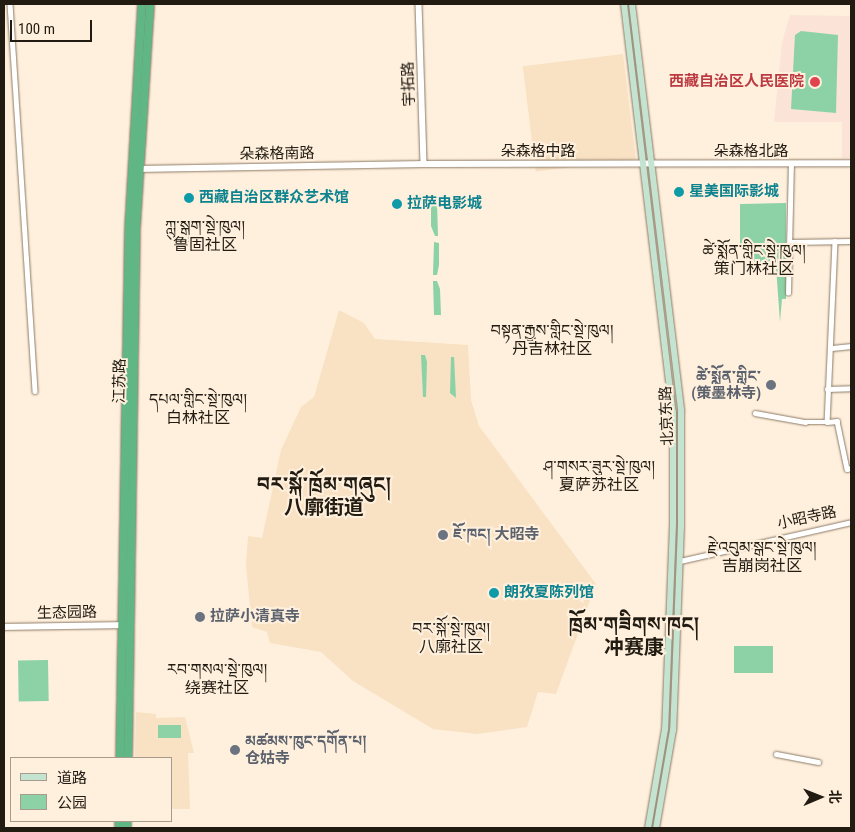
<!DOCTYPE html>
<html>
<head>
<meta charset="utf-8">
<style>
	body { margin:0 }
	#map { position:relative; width:855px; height:832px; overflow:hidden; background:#fff0dd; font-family:"Roboto Condensed","Noto Sans SC","Noto Serif Tibetan",sans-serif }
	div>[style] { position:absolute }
	.built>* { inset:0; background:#f9e1c3; transform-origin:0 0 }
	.medical>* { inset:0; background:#fbe3d8 }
	.green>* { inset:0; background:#8cd2a6; transform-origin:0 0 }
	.roads { filter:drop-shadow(0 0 1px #8c7b66) drop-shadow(0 0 1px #8c7b66) }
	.minor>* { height:4.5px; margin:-2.25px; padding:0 2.25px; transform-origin:2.25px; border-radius:2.25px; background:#fff }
	.tertiary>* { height:5.5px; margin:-2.75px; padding:0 2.75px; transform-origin:2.75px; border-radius:2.75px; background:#fff }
	.secondary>* { height:6px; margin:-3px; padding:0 3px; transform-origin:3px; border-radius:3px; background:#c4e3d1 }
	.trunk>* { height:8px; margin:-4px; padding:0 4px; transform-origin:4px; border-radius:4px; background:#60b684 }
	.dots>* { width:14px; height:14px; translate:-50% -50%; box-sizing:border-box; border:2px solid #fff0dd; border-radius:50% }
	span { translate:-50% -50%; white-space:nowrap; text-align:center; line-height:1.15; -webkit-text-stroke:4px #fff0dd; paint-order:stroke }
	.health-label { font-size:15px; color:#be3a42; font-weight:700 }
	.right { translate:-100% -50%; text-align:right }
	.street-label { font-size:15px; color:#211b12 }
	.culture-label { font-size:15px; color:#0d838f; font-weight:700 }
	.left { translate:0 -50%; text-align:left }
	.worship-label { font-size:15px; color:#5b616d; font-weight:700 }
	.neighbourhood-label { font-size:16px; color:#211b12 }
	.district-label { font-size:20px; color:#211b12; font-weight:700 }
	.frame { position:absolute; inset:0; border:5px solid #211b12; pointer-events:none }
	.legend { position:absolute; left:10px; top:757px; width:162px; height:65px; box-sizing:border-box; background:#fff0dd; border:1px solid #a69b8c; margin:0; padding:6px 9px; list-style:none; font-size:15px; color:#211b12 }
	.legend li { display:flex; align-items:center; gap:10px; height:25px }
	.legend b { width:25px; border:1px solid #a69b8c }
	.north { position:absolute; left:795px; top:772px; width:50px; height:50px; -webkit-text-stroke:4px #fff0dd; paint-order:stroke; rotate:89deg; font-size:14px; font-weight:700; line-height:20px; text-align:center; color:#211b12 }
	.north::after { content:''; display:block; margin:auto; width:18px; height:22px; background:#211b12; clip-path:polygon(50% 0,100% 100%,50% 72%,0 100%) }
	.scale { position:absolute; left:10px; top:20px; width:82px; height:22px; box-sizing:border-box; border:2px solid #211b12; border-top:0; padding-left:6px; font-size:15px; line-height:18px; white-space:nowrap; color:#211b12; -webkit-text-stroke:4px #fff0dd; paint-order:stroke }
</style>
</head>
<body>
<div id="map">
	<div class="built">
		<i style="left:623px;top:54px;width:106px;height:101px;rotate:83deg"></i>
		<i style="clip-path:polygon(339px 310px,364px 323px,375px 339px,468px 345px,471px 400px,479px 426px,596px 584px,556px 694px,538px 692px,527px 727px,477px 734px,433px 729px,353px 681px,321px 652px,270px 643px,267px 632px,252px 627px,246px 565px,248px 536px,262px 538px,281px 450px,301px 407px,314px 397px)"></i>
		<i style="clip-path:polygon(136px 712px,156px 714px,156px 718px,185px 717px,194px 753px,188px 753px,190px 809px,171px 809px,171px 758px,135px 758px)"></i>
	</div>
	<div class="medical">
		<i style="clip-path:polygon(790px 15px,851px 16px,851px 158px,842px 158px,842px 122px,774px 122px,782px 42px)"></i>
	</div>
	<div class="green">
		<i style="clip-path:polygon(801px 31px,838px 35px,836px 113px,791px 109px,795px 35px)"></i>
		<i style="clip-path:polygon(431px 202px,437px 202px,438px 236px,435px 236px,431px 226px)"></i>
		<i style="clip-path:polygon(786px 203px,786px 299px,782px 299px,780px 322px,776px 267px,772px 263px,751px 264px,750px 253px,746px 248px,740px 248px,740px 204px)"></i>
		<i style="clip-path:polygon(434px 242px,439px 243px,439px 265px,437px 275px,433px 275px)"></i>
		<i style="clip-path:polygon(433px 281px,437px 281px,440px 289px,441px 315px,434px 315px)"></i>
		<i style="clip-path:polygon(421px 355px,425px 355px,427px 362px,426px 397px,423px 397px)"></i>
		<i style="clip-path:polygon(451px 357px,454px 357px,456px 398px,450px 393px)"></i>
		<i style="left:734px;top:646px;width:39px;height:27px"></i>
		<i style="left:48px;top:660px;width:41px;height:30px;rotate:89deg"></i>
		<i style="left:158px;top:725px;width:23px;height:13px"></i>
	</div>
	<div class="roads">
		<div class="minor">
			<i style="left:10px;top:4px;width:388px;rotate:86.3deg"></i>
			<i style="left:835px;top:241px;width:181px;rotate:92.5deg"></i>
			<i style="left:827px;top:422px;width:10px;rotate:-6deg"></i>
			<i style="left:837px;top:421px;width:49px;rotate:78.2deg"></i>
			<i style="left:847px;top:469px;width:4px;rotate:-14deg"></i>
			<i style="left:790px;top:242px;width:61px;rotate:-0.9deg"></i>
			<i style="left:788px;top:293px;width:129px;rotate:-88.7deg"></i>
			<i style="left:832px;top:348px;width:19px;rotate:-6deg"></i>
			<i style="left:827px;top:389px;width:24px;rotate:-2deg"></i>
			<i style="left:755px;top:413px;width:51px;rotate:10.2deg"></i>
			<i style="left:805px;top:422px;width:22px"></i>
			<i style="left:680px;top:561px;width:175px;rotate:-12.8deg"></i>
			<i style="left:776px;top:754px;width:43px;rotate:10.8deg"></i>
		</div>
		<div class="tertiary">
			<i style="left:419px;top:4px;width:160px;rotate:88.2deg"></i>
			<i style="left:138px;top:169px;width:286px;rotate:-1deg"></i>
			<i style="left:424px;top:164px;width:427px;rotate:-0.1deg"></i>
			<i style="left:4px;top:627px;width:122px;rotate:-0.9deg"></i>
		</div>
		<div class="secondary">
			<i style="left:624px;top:4px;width:411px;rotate:83.2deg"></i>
			<i style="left:673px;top:412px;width:112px;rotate:90deg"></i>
			<i style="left:673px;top:524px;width:205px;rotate:92.2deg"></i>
			<i style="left:665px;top:729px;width:100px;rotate:99.7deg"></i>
			<i style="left:632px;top:4px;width:410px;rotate:83.1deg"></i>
			<i style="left:681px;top:411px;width:115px;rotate:90deg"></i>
			<i style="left:681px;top:526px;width:204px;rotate:92.2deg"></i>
			<i style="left:673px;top:730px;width:99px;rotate:99.8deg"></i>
		</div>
		<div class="trunk">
			<i style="left:120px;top:758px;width:530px;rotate:-89.03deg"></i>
			<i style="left:129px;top:228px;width:224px;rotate:-86.7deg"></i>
			<i style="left:128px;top:758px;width:530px;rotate:-89.14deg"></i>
			<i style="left:136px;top:228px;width:224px;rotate:-86.4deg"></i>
			<i style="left:119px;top:828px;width:7px;rotate:-90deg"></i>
			<i style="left:127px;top:828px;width:7px;rotate:-90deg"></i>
		</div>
	</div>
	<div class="dots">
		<i style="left:815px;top:82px;background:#e0444e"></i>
		<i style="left:679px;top:192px;background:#0f9aa8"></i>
		<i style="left:189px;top:198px;background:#0f9aa8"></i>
		<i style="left:397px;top:204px;background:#0f9aa8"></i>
		<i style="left:771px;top:385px;background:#6b7280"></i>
		<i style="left:443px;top:535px;background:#6b7280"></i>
		<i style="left:494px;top:593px;background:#0f9aa8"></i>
		<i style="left:200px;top:617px;background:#6b7280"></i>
		<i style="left:235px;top:750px;background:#6b7280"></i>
	</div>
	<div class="health-label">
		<span class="right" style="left:804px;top:82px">西藏自治区人民医院</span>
	</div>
	<div class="street-label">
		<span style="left:409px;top:84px;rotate:-92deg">宇拓路</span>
		<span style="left:538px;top:152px">朵森格中路</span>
		<span style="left:751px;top:152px">朵森格北路</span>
		<span style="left:277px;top:154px;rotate:-1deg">朵森格南路</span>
		<span style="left:120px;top:381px;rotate:-89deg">江苏路</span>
		<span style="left:667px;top:416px;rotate:-92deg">北京东路</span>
		<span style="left:807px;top:518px;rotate:-12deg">小昭寺路</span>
		<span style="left:67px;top:613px;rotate:-1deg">生态园路</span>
	</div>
	<div class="culture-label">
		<span class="left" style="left:689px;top:192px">星美国际影城</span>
		<span class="left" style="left:199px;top:198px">西藏自治区群众艺术馆</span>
		<span class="left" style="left:407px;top:204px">拉萨电影城</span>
		<span class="left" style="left:504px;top:593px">朗孜夏陈列馆</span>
	</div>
	<div class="worship-label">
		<span class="right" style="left:761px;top:385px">ཚེ་སྨོན་གླིང་<br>(策墨林寺)</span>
		<span class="left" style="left:453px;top:535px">ཇོ་ཁང། 大昭寺</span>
		<span class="left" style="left:210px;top:617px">拉萨小清真寺</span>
		<span class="left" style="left:245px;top:750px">མཚམས་ཁུང་དགོན་པ།<br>仓姑寺</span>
	</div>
	<div class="neighbourhood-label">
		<span style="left:205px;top:236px">ཀླུ་སྒུག་སྡེ་ཁུལ།<br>鲁固社区</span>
		<span style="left:754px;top:260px">ཚེ་སྨོན་གླིང་སྡེ་ཁུལ།<br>策门林社区</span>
		<span style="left:552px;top:340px">བསྟན་རྒྱས་གླིང་སྡེ་ཁུལ།<br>丹吉林社区</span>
		<span style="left:198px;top:409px">དཔལ་གླིང་སྡེ་ཁུལ།<br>白林社区</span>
		<span style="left:599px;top:476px">ཤ་གསར་ཟུར་སྡེ་ཁུལ།<br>夏萨苏社区</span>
		<span style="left:762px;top:557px">རྗེ་འབུམ་སྒང་སྡེ་ཁུལ།<br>吉崩岗社区</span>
		<span style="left:451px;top:638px">བར་སྐོ་སྡེ་ཁུལ།<br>八廓社区</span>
		<span style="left:217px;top:679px">རབ་གསལ་སྡེ་ཁུལ།<br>绕赛社区</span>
	</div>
	<div class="district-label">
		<span style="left:324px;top:496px">བར་སྐོ་ཁྲོམ་གཞུང།<br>八廓街道</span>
		<span style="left:634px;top:636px">ཁྲོམ་གཟིགས་ཁང།<br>冲赛康</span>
	</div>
	<div class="frame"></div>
	<ul class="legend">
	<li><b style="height:6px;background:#c4e3d1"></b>道路</li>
	<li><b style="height:14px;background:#8cd2a6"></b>公园</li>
	</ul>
	<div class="north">北</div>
	<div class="scale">100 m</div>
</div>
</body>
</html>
